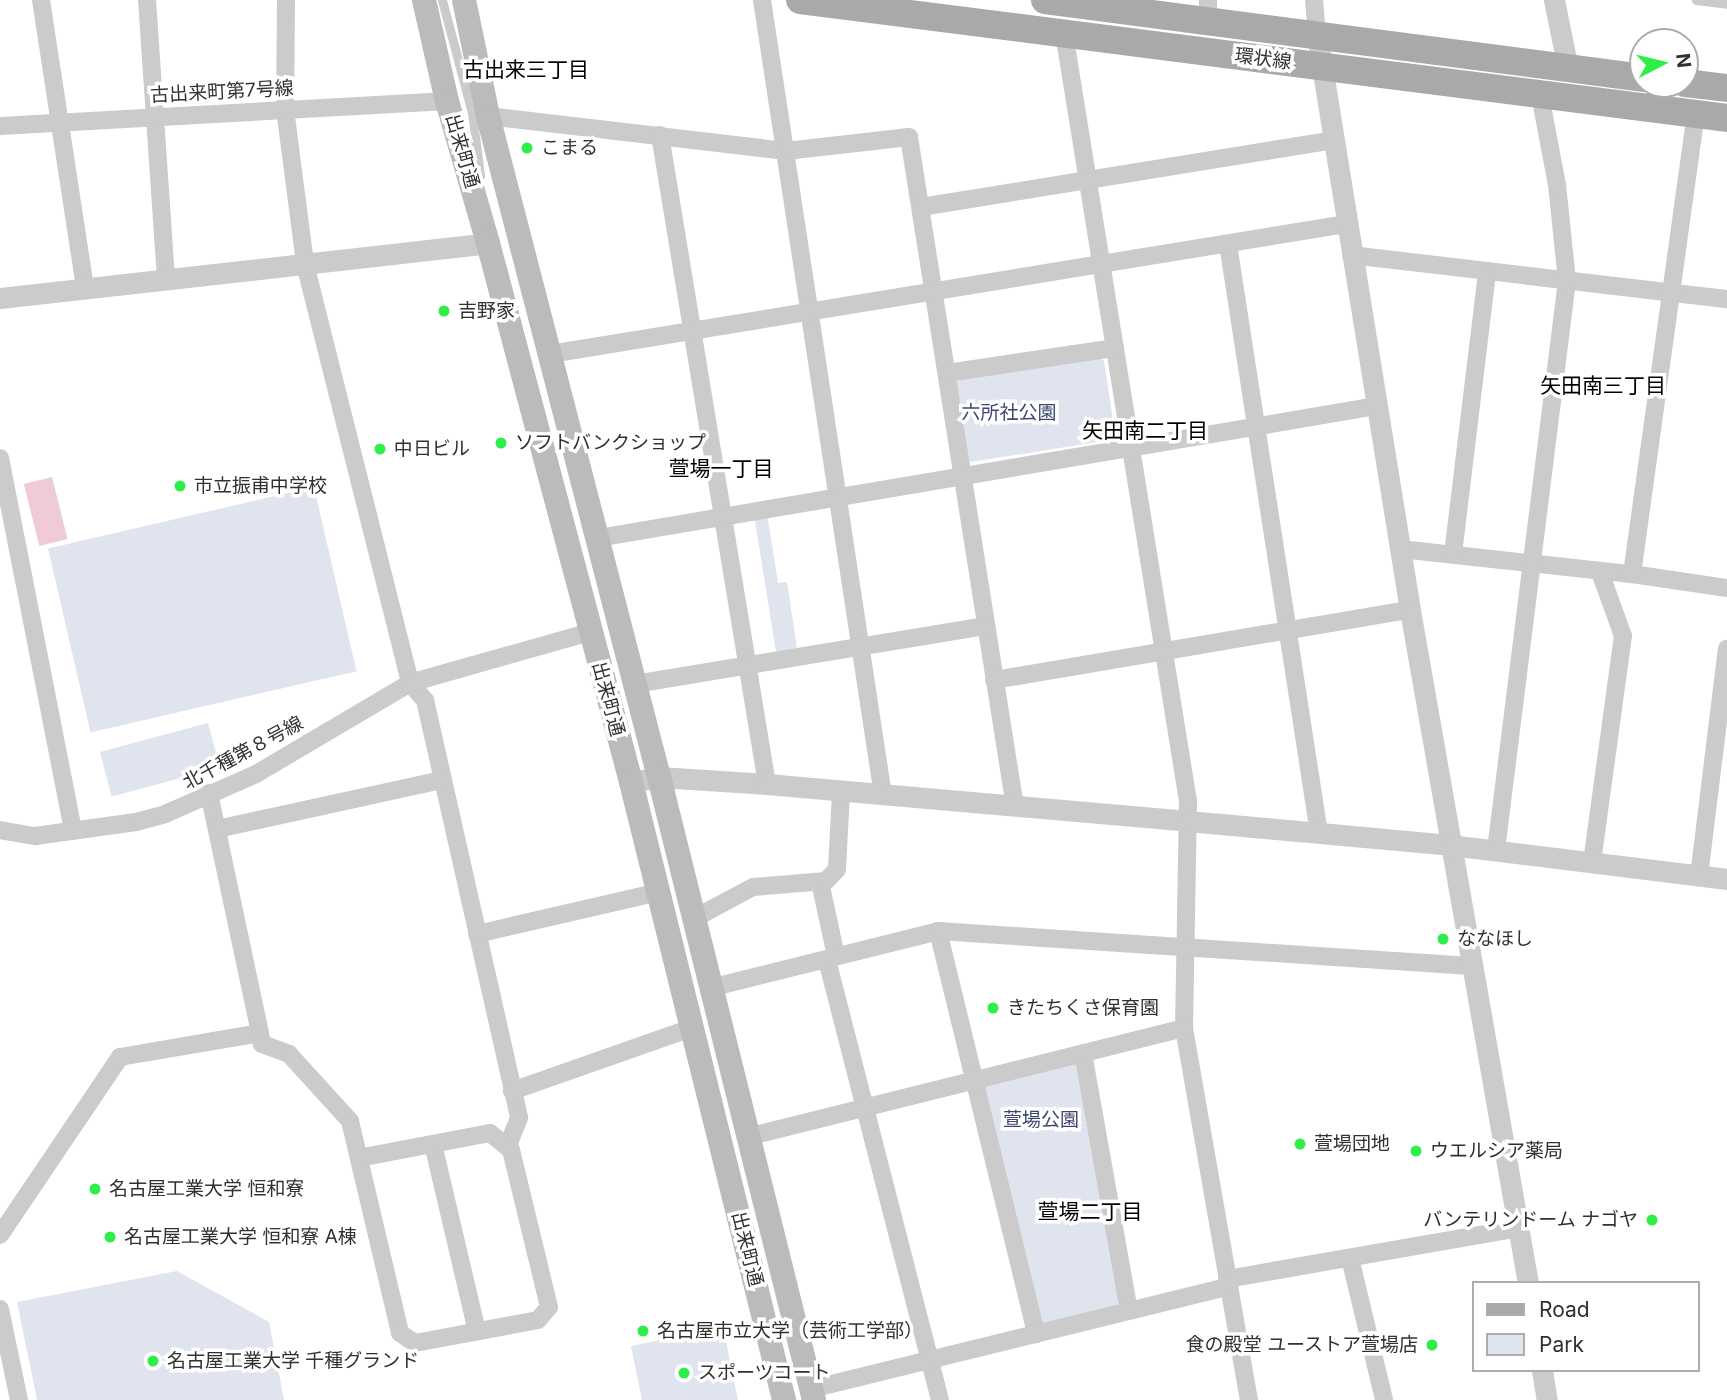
<!DOCTYPE html>
<html>
<head>
<meta charset="utf-8">
<style>
	body { margin:0 }
	#map { position:relative; width:1727px; height:1400px; overflow:hidden; background:#fff; font-family:Inter,"Noto Sans JP",sans-serif }
	div>[style] { position:absolute }
	.green>* { inset:0; background:#dfe4ee; transform-origin:0 0 }
	.water>* { inset:0; background:#efcbd9; transform-origin:0 0 }
	.service>* { height:9px; margin:-4.5px; padding:0 4.5px; transform-origin:4.5px; border-radius:4.5px; background:#cbcbcb }
	.minor>* { height:18px; margin:-9px; padding:0 9px; transform-origin:9px; border-radius:9px; background:#cbcbcb }
	.tertiary>* { height:21px; margin:-10.5px; padding:0 10.5px; transform-origin:10.5px; border-radius:10.5px; background:#cbcbcb }
	.secondary>* { height:24px; margin:-12px; padding:0 12px; transform-origin:12px; border-radius:12px; background:#bbb }
	.primary>* { height:28px; margin:-14px; padding:0 14px; transform-origin:14px; border-radius:14px; background:#a9a9a9 }
	.dots>* { width:19px; height:19px; translate:-50% -50%; box-sizing:border-box; border:4px solid #fff; border-radius:50% }
	span { translate:-50% -50%; white-space:nowrap; text-align:center; line-height:1.15; -webkit-text-stroke:7px #fff; paint-order:stroke }
	.street-label { font-size:19px; color:#313131 }
	.poi-label { font-size:19px; color:#313131 }
	.left { translate:0 -50%; text-align:left }
	.right { translate:-100% -50%; text-align:right }
	.park-label { font-size:19px; color:#3b4870 }
	.neighbourhood-label { font-size:21px; color:#000 }
	.legend { position:absolute; left:1472px; top:1281px; width:228px; height:91px; box-sizing:border-box; background:#fff; border:2px solid #adadad; margin:0; padding:9px 12px; list-style:none; font-size:21px; color:#313131 }
	.legend li { display:flex; align-items:center; gap:14px; height:35px }
	.legend b { width:35px; border:2px solid #adadad }
	.north { position:absolute; left:1629px; top:28px; width:70px; height:70px; box-sizing:border-box; background:#fff; border:2px solid #adadad; border-radius:50%; rotate:83deg; font-size:19px; font-weight:700; line-height:28px; text-align:center; color:#313131 }
	.north::after { content:''; display:block; margin:auto; width:24px; height:32px; background:#2eee4a; clip-path:polygon(50% 0,100% 100%,50% 72%,0 100%) }
</style>
</head>
<body>
<div id="map">
	<div class="green">
		<i style="clip-path:polygon(1099px 357px,1104px 361px,1115px 433px,1110px 440px,971px 462px,965px 459px,955px 384px,960px 378px)"></i>
		<i style="left:314px;top:487px;width:189px;height:273px;rotate:77deg"></i>
		<i style="clip-path:polygon(767px 513px,778px 583px,787px 582px,797px 648px,776px 652px,754px 515px)"></i>
		<i style="left:208px;top:723px;width:46px;height:112px;rotate:75deg"></i>
		<i style="clip-path:polygon(1074px 1062px,1080px 1066px,1120px 1297px,1116px 1307px,1047px 1324px,1041px 1323px,984px 1089px,988px 1084px)"></i>
		<i style="clip-path:polygon(177px 1271px,269px 1322px,284px 1400px,37px 1400px,17px 1302px)"></i>
		<i style="clip-path:polygon(723px 1327px,738px 1400px,642px 1400px,631px 1346px)"></i>
	</div>
	<div class="water">
		<i style="left:52px;top:477px;width:64px;height:29px;rotate:76deg"></i>
	</div>
	<div class="service">
		<i style="left:442px;top:0;width:117px;rotate:75.1deg"></i>
		<i style="left:472px;top:113px;width:63px;rotate:82.6deg"></i>
		<i style="left:1696px;top:0;width:31px;rotate:7deg"></i>
	</div>
	<div class="minor">
		<i style="left:41px;top:0;width:292px;rotate:81.3deg"></i>
		<i style="left:147px;top:0;width:281px;rotate:86.1deg"></i>
		<i style="left:286px;top:0;width:109px;rotate:90.5deg"></i>
		<i style="left:285px;top:109px;width:156px;rotate:82.6deg"></i>
		<i style="left:305px;top:264px;width:432px;rotate:75.9deg"></i>
		<i style="left:410px;top:683px;width:23px;rotate:49deg"></i>
		<i style="left:425px;top:700px;width:428px;rotate:77.3deg"></i>
		<i style="left:519px;top:1118px;width:31px;rotate:112deg"></i>
		<i style="left:762px;top:0;width:804px;rotate:81.35deg"></i>
		<i style="left:1208px;top:0;width:21px;rotate:90deg"></i>
		<i style="left:1314px;top:0;width:35px;rotate:85deg"></i>
		<i style="left:1064px;top:33px;width:778px;rotate:80.83deg"></i>
		<i style="left:1188px;top:801px;width:227px;rotate:91deg"></i>
		<i style="left:1184px;top:1028px;width:378px;rotate:80.1deg"></i>
		<i style="left:488px;top:116px;width:300px;rotate:6.7deg"></i>
		<i style="left:786px;top:151px;width:124px;rotate:-6.5deg"></i>
		<i style="left:909px;top:137px;width:678px;rotate:81.01deg"></i>
		<i style="left:0;top:126px;width:448px;rotate:-3.2deg"></i>
		<i style="left:660px;top:135px;width:658px;rotate:80.64deg"></i>
		<i style="left:921px;top:207px;width:417px;rotate:-9.2deg"></i>
		<i style="left:1228px;top:244px;width:596px;rotate:81.22deg"></i>
		<i style="left:1351px;top:255px;width:379px;rotate:6.7deg"></i>
		<i style="left:550px;top:354px;width:807px;rotate:-9.28deg"></i>
		<i style="left:947px;top:373px;width:170px;rotate:-8.5deg"></i>
		<i style="left:0;top:458px;width:380px;rotate:78.9deg"></i>
		<i style="left:598px;top:538px;width:790px;rotate:-9.62deg"></i>
		<i style="left:1400px;top:549px;width:233px;rotate:6.2deg"></i>
		<i style="left:1632px;top:574px;width:96px;rotate:8.4deg"></i>
		<i style="left:1453px;top:554px;width:285px;rotate:-83.1deg"></i>
		<i style="left:1632px;top:574px;width:464px;rotate:-82.1deg"></i>
		<i style="left:994px;top:680px;width:422px;rotate:-9.6deg"></i>
		<i style="left:635px;top:684px;width:356px;rotate:-9.4deg"></i>
		<i style="left:209px;top:793px;width:245px;rotate:78deg"></i>
		<i style="left:217px;top:829px;width:230px;rotate:-12.3deg"></i>
		<i style="left:0;top:830px;width:36px;rotate:10deg"></i>
		<i style="left:35px;top:836px;width:102px;rotate:-7.9deg"></i>
		<i style="left:136px;top:822px;width:30px;rotate:-15deg"></i>
		<i style="left:165px;top:814px;width:99px;rotate:-23.7deg"></i>
		<i style="left:256px;top:774px;width:179px;rotate:-30.6deg"></i>
		<i style="left:410px;top:683px;width:187px;rotate:-15.8deg"></i>
		<i style="left:1496px;top:850px;width:573px;rotate:-82.89deg"></i>
		<i style="left:1567px;top:281px;width:97px;rotate:-95.9deg"></i>
		<i style="left:1557px;top:185px;width:92px;rotate:-100.7deg"></i>
		<i style="left:1592px;top:862px;width:228px;rotate:-82.2deg"></i>
		<i style="left:1623px;top:636px;width:68px;rotate:-109.8deg"></i>
		<i style="left:1699px;top:876px;width:229px;rotate:-83deg"></i>
		<i style="left:820px;top:882px;width:76px;rotate:77.8deg"></i>
		<i style="left:695px;top:918px;width:66px;rotate:-28.1deg"></i>
		<i style="left:753px;top:887px;width:73px;rotate:-4.7deg"></i>
		<i style="left:826px;top:881px;width:16px;rotate:-47deg"></i>
		<i style="left:837px;top:869px;width:77px;rotate:-87deg"></i>
		<i style="left:938px;top:931px;width:415px;rotate:76.3deg"></i>
		<i style="left:477px;top:934px;width:187px;rotate:-13deg"></i>
		<i style="left:827px;top:960px;width:454px;rotate:75.6deg"></i>
		<i style="left:710px;top:988px;width:235px;rotate:-14deg"></i>
		<i style="left:938px;top:931px;width:534px;rotate:3.76deg"></i>
		<i style="left:1083px;top:1053px;width:262px;rotate:79.9deg"></i>
		<i style="left:512px;top:1091px;width:190px;rotate:-19.4deg"></i>
		<i style="left:747px;top:1137px;width:450px;rotate:-14deg"></i>
		<i style="left:433px;top:1144px;width:192px;rotate:76.8deg"></i>
		<i style="left:0;top:1235px;width:215px;rotate:-56deg"></i>
		<i style="left:120px;top:1057px;width:142px;rotate:-9.7deg"></i>
		<i style="left:260px;top:1033px;width:11px;rotate:80deg"></i>
		<i style="left:262px;top:1044px;width:29px;rotate:20deg"></i>
		<i style="left:289px;top:1054px;width:91px;rotate:47.7deg"></i>
		<i style="left:350px;top:1121px;width:218px;rotate:76.7deg"></i>
		<i style="left:400px;top:1333px;width:18px;rotate:34deg"></i>
		<i style="left:415px;top:1343px;width:125px;rotate:-10.6deg"></i>
		<i style="left:538px;top:1320px;width:17px;rotate:-50deg"></i>
		<i style="left:549px;top:1307px;width:162px;rotate:-103.6deg"></i>
		<i style="left:511px;top:1150px;width:27px;rotate:-141deg"></i>
		<i style="left:490px;top:1133px;width:133px;rotate:169.2deg"></i>
		<i style="left:1350px;top:1258px;width:146px;rotate:76.5deg"></i>
		<i style="left:1227px;top:1279px;width:296px;rotate:-9.9deg"></i>
		<i style="left:0;top:1309px;width:93px;rotate:78.2deg"></i>
		<i style="left:811px;top:1389px;width:431px;rotate:-13.8deg"></i>
	</div>
	<div class="tertiary">
		<i style="left:1554px;top:0;width:70px;rotate:78.5deg"></i>
		<i style="left:1317px;top:35px;width:582px;rotate:80.81deg"></i>
		<i style="left:1410px;top:610px;width:683px;rotate:80.06deg"></i>
		<i style="left:0;top:298px;width:491px;rotate:-6.4deg"></i>
		<i style="left:631px;top:782px;width:28px;rotate:-10deg"></i>
		<i style="left:659px;top:777px;width:108px;rotate:3.7deg"></i>
		<i style="left:767px;top:784px;width:423px;rotate:5deg"></i>
		<i style="left:1188px;top:821px;width:263px;rotate:5.2deg"></i>
		<i style="left:1450px;top:845px;width:279px;rotate:7deg"></i>
		<i style="left:1542px;top:1370px;width:30px;rotate:81deg"></i>
	</div>
	<div class="secondary">
		<i style="left:424px;top:0;width:104px;rotate:77.2deg"></i>
		<i style="left:447px;top:101px;width:148px;rotate:73.9deg"></i>
		<i style="left:488px;top:243px;width:558px;rotate:75.14deg"></i>
		<i style="left:631px;top:782px;width:637px;rotate:76.09deg"></i>
		<i style="left:464px;top:0;width:118px;rotate:78.3deg"></i>
		<i style="left:488px;top:116px;width:683px;rotate:75.5deg"></i>
		<i style="left:659px;top:777px;width:642px;rotate:76.03deg"></i>
	</div>
	<div class="primary">
		<i style="left:800px;top:0;width:934px;rotate:7.25deg"></i>
		<i style="left:1045px;top:0;width:603px;rotate:7.43deg"></i>
		<i style="left:1685px;top:83px;width:42px;rotate:6.8deg"></i>
	</div>
	<div class="dots">
		<i style="left:527px;top:148px;background:#2eee4a"></i>
		<i style="left:444px;top:311px;background:#2eee4a"></i>
		<i style="left:501px;top:443px;background:#2eee4a"></i>
		<i style="left:380px;top:449px;background:#2eee4a"></i>
		<i style="left:180px;top:486px;background:#2eee4a"></i>
		<i style="left:1443px;top:939px;background:#2eee4a"></i>
		<i style="left:993px;top:1008px;background:#2eee4a"></i>
		<i style="left:1300px;top:1144px;background:#2eee4a"></i>
		<i style="left:1416px;top:1151px;background:#2eee4a"></i>
		<i style="left:95px;top:1189px;background:#2eee4a"></i>
		<i style="left:1652px;top:1220px;background:#2eee4a"></i>
		<i style="left:110px;top:1237px;background:#2eee4a"></i>
		<i style="left:643px;top:1331px;background:#2eee4a"></i>
		<i style="left:1432px;top:1345px;background:#2eee4a"></i>
		<i style="left:153px;top:1361px;background:#2eee4a"></i>
		<i style="left:684px;top:1373px;background:#2eee4a"></i>
	</div>
	<div class="street-label">
		<span style="left:1263px;top:59px;rotate:7deg">環状線</span>
		<span style="left:222px;top:92px;rotate:-3deg">古出来町第7号線</span>
		<span style="left:462px;top:151px;rotate:74deg">出来町通</span>
		<span style="left:608px;top:699px;rotate:75deg">出来町通</span>
		<span style="left:243px;top:753px;rotate:-28deg">北千種第８号線</span>
		<span style="left:747px;top:1249px;rotate:76deg">出来町通</span>
	</div>
	<div class="poi-label">
		<span class="left" style="left:541px;top:148px">こまる</span>
		<span class="left" style="left:458px;top:311px">吉野家</span>
		<span class="left" style="left:515px;top:443px">ソフトバンクショップ</span>
		<span class="left" style="left:394px;top:449px">中日ビル</span>
		<span class="left" style="left:194px;top:486px">市立振甫中学校</span>
		<span class="left" style="left:1457px;top:939px">ななほし</span>
		<span class="left" style="left:1007px;top:1008px">きたちくさ保育園</span>
		<span class="left" style="left:1314px;top:1144px">萱場団地</span>
		<span class="left" style="left:1430px;top:1151px">ウエルシア薬局</span>
		<span class="left" style="left:109px;top:1189px">名古屋工業大学 恒和寮</span>
		<span class="right" style="left:1638px;top:1220px">バンテリンドーム ナゴヤ</span>
		<span class="left" style="left:124px;top:1237px">名古屋工業大学 恒和寮 A棟</span>
		<span class="left" style="left:657px;top:1331px">名古屋市立大学（芸術工学部）</span>
		<span class="right" style="left:1418px;top:1345px">食の殿堂 ユーストア萱場店</span>
		<span class="left" style="left:167px;top:1361px">名古屋工業大学 千種グランド</span>
		<span class="left" style="left:698px;top:1373px">スポーツコート</span>
	</div>
	<div class="park-label">
		<span style="left:1009px;top:413px">六所社公園</span>
		<span style="left:1041px;top:1120px">萱場公園</span>
	</div>
	<div class="neighbourhood-label">
		<span style="left:526px;top:70px">古出来三丁目</span>
		<span style="left:1603px;top:386px">矢田南三丁目</span>
		<span style="left:1145px;top:431px">矢田南二丁目</span>
		<span style="left:721px;top:469px">萱場一丁目</span>
		<span style="left:1090px;top:1212px">萱場二丁目</span>
	</div>
	<ul class="legend">
	<li><b style="height:9px;background:#a9a9a9"></b>Road</li>
	<li><b style="height:19px;background:#dfe4ee"></b>Park</li>
	</ul>
	<div class="north">N</div>
</div>
</body>
</html>
